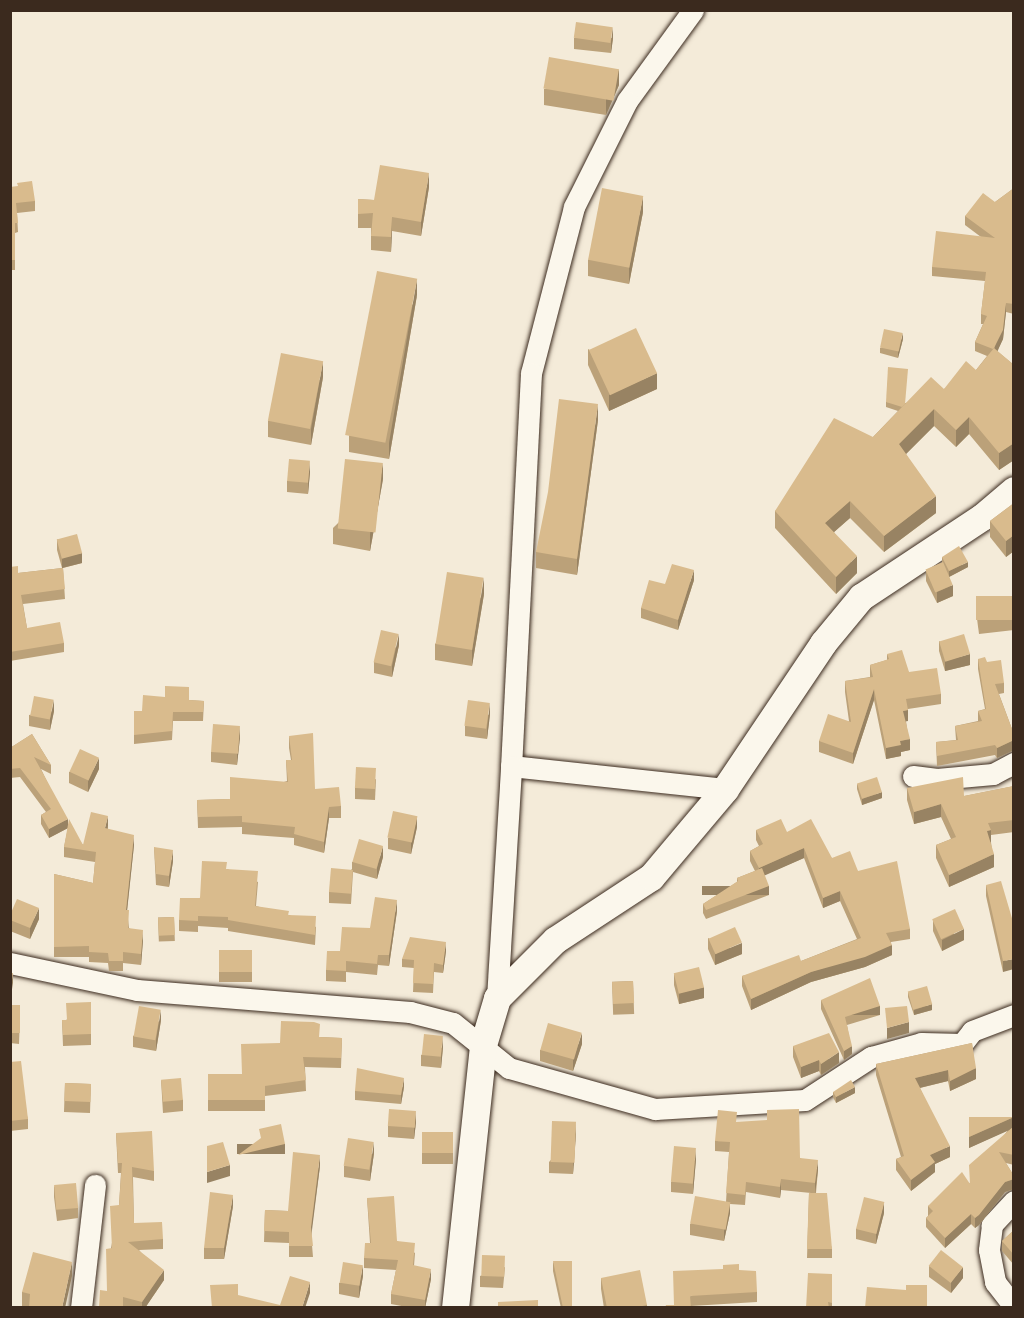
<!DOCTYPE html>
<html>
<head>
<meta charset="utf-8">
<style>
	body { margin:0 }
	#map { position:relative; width:1024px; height:1318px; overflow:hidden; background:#f4ebd9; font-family:"Architects Daughter",sans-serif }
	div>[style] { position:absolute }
	.roads { filter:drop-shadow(0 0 2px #3b2a1e) drop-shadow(0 0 2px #3b2a1e) }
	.minor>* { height:21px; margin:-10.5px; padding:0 10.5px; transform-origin:10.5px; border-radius:10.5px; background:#fbf7ec }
	.tertiary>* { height:27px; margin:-13.5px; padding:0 13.5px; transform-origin:13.5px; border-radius:13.5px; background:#fbf7ec }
	.wall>* { inset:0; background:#bba179; transform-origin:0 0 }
	.shaded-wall>* { inset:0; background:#988363; transform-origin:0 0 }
	.building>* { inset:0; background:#d9bb8d; transform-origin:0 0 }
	span { translate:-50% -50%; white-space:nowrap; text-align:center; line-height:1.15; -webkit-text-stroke:5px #fbf7ec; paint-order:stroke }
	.frame { position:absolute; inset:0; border:12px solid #3b2a1e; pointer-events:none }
</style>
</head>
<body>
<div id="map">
	<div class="roads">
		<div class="minor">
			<i style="left:693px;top:10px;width:112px;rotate:126deg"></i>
			<i style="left:627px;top:101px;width:119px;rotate:116.6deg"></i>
			<i style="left:574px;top:207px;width:171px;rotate:104.5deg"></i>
			<i style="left:531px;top:373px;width:394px;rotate:92.9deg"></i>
			<i style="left:511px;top:766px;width:215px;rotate:6.1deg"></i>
			<i style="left:913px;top:776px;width:24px;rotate:7deg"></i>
			<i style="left:937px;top:779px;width:56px;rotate:-5.1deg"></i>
			<i style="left:993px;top:774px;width:24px;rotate:-28deg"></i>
			<i style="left:10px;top:963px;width:130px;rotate:12deg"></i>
			<i style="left:137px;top:990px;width:274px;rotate:4.6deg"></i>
			<i style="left:410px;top:1012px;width:44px;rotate:14.3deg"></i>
			<i style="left:453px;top:1023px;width:72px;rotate:38.8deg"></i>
			<i style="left:509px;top:1068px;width:152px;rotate:15.7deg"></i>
			<i style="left:655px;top:1109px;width:150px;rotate:-3.4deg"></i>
			<i style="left:805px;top:1100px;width:79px;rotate:-33.1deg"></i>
			<i style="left:871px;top:1057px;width:52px;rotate:-15.6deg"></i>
			<i style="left:921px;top:1043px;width:41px;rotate:1.4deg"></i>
			<i style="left:962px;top:1044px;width:16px;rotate:-52deg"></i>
			<i style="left:972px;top:1031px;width:45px;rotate:-20.9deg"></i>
			<i style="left:497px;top:998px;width:232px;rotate:-86.5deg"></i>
			<i style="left:1014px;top:1201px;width:33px;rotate:133deg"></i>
			<i style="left:992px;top:1225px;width:25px;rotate:97deg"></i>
			<i style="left:989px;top:1250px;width:33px;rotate:79deg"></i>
			<i style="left:995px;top:1282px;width:31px;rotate:52deg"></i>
			<i style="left:81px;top:1308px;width:124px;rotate:-83.5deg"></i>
		</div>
		<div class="tertiary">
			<i style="left:455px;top:1308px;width:264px;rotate:-83.9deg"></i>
			<i style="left:483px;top:1045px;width:49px;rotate:-73.4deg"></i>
			<i style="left:497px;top:998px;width:82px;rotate:-45deg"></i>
			<i style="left:555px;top:940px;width:115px;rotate:-33.3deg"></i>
			<i style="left:651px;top:877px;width:115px;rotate:-49.9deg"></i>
			<i style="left:725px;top:789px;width:176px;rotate:-56.1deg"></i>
			<i style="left:823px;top:643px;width:60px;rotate:-50.4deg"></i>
			<i style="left:861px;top:597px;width:145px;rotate:-33.5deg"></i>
			<i style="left:982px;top:517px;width:42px;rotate:-40.2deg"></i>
		</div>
	</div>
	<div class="wall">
		<i style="clip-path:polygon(574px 38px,613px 38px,611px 53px,574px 49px)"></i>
		<i style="clip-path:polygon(619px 85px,606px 115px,544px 105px,544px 89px)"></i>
		<i style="clip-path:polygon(10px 187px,35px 201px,35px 211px,17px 213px,18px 232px,15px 233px,15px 270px,10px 270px)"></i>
		<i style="clip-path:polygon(429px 187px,421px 236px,392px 231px,391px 252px,371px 250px,371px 228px,358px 228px,358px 199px,374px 200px)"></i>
		<i style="clip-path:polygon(1014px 188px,1014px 314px,1006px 312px,1003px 339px,997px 351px,1014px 365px,1014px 460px,999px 470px,969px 434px,956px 447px,934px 426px,906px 454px,936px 513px,884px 552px,850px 518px,834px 532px,857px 573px,836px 594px,775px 528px,775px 511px,873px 437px,898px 411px,886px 407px,886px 402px,906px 403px,944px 389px,976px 370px,987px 356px,975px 351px,975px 342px,983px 324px,981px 324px,981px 314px,985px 281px,932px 276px,932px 267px,981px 237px,965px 225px,965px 216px,995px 202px)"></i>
		<i style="clip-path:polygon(643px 212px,629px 284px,588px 276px,588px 260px)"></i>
		<i style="clip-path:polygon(417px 295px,389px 459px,349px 452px,349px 436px)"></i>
		<i style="clip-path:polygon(903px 339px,898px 358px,880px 353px,880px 348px)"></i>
		<i style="clip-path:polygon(588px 349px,657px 389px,609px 411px,588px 365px)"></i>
		<i style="clip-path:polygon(323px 377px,311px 445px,268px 437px,268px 421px)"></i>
		<i style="clip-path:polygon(598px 420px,577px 575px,536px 568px,536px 552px)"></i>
		<i style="clip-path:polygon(310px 472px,308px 494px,287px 492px,287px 481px)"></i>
		<i style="clip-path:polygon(383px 479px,370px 551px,333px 544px,333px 528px)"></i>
		<i style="clip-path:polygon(1014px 503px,1014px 551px,1006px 557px,990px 537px,990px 521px)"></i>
		<i style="clip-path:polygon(57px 539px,82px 563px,63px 568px,65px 599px,23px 604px,27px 628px,64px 643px,64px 652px,10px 661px,10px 567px,18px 573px,62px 568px,57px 550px)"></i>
		<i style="clip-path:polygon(942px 557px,968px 567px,949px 577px,953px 596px,937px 603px,926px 581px,926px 570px,942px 563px)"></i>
		<i style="clip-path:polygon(694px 580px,678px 630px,641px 618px,641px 608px)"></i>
		<i style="clip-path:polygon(484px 594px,472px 666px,435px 660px,435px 644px)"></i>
		<i style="clip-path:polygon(1014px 596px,1014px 630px,979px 634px,976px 611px,976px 601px)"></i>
		<i style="clip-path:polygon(939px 641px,970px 665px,945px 671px,939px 651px)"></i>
		<i style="clip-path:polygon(399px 645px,392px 677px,374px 673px,374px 662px)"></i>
		<i style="clip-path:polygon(887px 654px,909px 672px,941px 694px,941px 704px,908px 709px,908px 721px,906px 721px,910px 750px,901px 752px,901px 756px,886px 759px,874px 700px,853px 764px,819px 752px,819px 741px,849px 721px,845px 692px,845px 681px,870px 677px,870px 665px,887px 660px)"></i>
		<i style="clip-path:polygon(978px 659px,987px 662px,1004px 683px,1004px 693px,999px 694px,1012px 729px,1014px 727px,1014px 750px,997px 758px,995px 755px,937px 766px,936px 742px,956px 740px,955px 726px,978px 721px,978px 711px,985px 709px,978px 669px)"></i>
		<i style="clip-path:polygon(189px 700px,204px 701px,203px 721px,173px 721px,172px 740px,134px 744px,134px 711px,142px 711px)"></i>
		<i style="clip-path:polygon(54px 711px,50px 730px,29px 726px,29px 715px)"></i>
		<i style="clip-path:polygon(490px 714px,487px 739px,465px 736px,465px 726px)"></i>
		<i style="clip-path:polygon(32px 734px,51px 765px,51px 774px,41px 769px,68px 825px,83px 845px,108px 826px,108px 829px,134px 845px,127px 910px,129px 928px,143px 940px,141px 965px,123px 963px,123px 971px,109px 971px,108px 963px,89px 962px,89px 957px,54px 957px,54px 874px,93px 883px,95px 862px,64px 857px,64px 847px,68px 828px,49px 838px,41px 824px,41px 815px,46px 812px,20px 777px,10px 778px,10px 748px)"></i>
		<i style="clip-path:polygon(289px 736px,315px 789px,341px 806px,341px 818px,329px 818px,324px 853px,294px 845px,294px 838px,242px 834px,242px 827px,198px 828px,197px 800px,230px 799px,287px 781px,286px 760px,291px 760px,289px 748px)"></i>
		<i style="clip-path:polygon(240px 737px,237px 765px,211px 762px,211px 752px)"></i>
		<i style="clip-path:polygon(99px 769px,88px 792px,69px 783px,69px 772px)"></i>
		<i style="clip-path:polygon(376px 779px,375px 800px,355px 799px,355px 788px)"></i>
		<i style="clip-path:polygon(857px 784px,882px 798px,862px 805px,857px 789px)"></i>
		<i style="clip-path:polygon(1014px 786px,1014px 832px,991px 835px,991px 842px,994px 867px,949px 887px,936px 858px,936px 845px,951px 839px,941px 817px,914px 824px,907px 800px,907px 788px,964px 796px)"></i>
		<i style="clip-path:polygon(417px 827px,411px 854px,388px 849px,388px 838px)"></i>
		<i style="clip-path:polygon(756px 830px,787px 832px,832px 858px,858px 871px,910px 929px,910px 939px,891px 942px,892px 955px,865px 967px,811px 982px,751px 1010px,742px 986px,742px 976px,801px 961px,857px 939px,840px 901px,823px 908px,804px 858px,764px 875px,769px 895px,706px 919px,703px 913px,703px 904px,737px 882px,737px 878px,755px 871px,750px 861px,750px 851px,759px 846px,756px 840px)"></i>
		<i style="clip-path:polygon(154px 847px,173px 861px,169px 887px,156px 885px)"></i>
		<i style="clip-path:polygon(383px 857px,377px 879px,353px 872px,351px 904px,329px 903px,329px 892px,352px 869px,352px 862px)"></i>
		<i style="clip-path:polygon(227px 869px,258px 882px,256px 906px,289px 915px,316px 927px,315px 945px,228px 931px,228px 928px,198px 926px,198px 932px,179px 931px,179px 920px)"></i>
		<i style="clip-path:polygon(986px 885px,1014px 925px,1003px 972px,986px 896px)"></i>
		<i style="clip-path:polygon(397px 911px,389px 966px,378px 965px,377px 975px,346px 972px,346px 982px,326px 981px,326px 970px,340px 951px,370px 928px)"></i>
		<i style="clip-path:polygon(10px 915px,39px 919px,30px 939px,10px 931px)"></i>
		<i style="left:174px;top:917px;width:24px;height:16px;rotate:88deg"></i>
		<i style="clip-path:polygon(933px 920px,964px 940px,942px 951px,933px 931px)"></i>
		<i style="clip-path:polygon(708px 938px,742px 954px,715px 965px,708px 949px)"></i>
		<i style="left:219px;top:950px;width:33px;height:32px"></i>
		<i style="clip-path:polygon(446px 951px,443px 973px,434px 972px,433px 993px,413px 992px,414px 968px,402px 967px,402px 959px)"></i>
		<i style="clip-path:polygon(674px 974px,704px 998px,679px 1004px,674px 985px)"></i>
		<i style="left:633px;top:981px;width:33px;height:21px;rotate:88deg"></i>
		<i style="clip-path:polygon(908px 992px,932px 1010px,914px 1015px,908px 997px)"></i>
		<i style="clip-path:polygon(821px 1000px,880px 1015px,847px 1025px,852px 1054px,844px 1060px,821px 1009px)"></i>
		<i style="clip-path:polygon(91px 1002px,91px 1045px,63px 1046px,62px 1020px,66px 1020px)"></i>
		<i style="clip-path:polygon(10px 1005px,20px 1016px,19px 1044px,10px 1043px)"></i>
		<i style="clip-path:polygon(161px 1020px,156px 1051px,133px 1047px,133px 1036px)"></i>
		<i style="clip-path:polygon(320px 1037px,342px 1038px,341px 1068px,305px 1067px,306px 1091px,265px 1096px,265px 1111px,208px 1111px,208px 1074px,242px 1074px,280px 1043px)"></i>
		<i style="clip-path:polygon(972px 1043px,976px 1079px,950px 1091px,948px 1081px,920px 1088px,950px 1157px,935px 1164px,935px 1172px,911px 1191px,896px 1170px,896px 1159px,901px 1157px,876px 1075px,876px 1064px)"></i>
		<i style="clip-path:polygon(582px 1044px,573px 1071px,540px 1061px,540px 1050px)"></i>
		<i style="clip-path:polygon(793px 1046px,839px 1063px,821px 1075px,819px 1071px,801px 1078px,793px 1057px)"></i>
		<i style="clip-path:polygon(443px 1047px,441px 1068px,421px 1066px,421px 1055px)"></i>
		<i style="clip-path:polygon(10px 1062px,28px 1119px,28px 1129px,10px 1131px)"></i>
		<i style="clip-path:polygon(161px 1080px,183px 1100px,183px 1111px,163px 1113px)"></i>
		<i style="left:65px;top:1083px;width:26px;height:29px;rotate:2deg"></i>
		<i style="clip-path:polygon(404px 1087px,401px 1104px,355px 1100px,355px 1091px)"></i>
		<i style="clip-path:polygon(833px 1092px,855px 1093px,836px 1103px,833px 1097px)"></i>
		<i style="clip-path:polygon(969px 1117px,1014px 1117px,1014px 1165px,1006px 1163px,1014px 1176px,1014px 1189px,1005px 1192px,979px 1225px,975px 1228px,971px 1224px,945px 1248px,926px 1227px,926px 1218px,928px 1216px,928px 1206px,969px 1184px,1008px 1130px,969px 1148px)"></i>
		<i style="clip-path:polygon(416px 1122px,414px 1139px,388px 1137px,388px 1126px)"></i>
		<i style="clip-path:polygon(737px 1122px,800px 1158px,818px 1170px,816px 1193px,832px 1249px,832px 1258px,807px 1258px,809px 1193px,811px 1193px,781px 1190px,780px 1198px,746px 1192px,745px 1205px,730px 1204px,730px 1213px,724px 1241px,690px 1235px,690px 1224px,726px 1202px,729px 1152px,715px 1151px,715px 1141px)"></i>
		<i style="left:422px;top:1132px;width:31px;height:32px"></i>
		<i style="clip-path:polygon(116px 1133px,154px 1171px,154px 1181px,133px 1177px,134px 1223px,163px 1239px,163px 1249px,139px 1250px,164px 1280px,145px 1308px,127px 1308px,123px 1307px,107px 1290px,111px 1248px,119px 1205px,121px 1173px,118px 1173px)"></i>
		<i style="clip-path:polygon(576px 1133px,573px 1174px,549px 1173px,549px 1162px)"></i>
		<i style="clip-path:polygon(374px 1153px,370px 1181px,344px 1177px,344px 1166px)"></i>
		<i style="clip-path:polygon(696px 1159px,693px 1194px,671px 1192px,671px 1182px)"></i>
		<i style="clip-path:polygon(320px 1166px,311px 1233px,313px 1257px,289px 1257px,289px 1243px,264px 1242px,265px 1210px,288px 1211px)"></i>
		<i style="clip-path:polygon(54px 1186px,78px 1208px,78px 1218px,57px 1221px,54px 1197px)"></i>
		<i style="clip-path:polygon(367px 1198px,397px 1241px,415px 1253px,414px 1266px,431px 1279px,425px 1308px,412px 1308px,391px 1304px,391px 1294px,396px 1270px,364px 1268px,364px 1258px,370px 1243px)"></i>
		<i style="clip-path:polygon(233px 1206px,224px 1259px,204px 1259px,204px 1248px)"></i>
		<i style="clip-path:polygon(884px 1213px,876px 1244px,856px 1239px,856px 1229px)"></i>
		<i style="clip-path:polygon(1014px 1230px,1014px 1265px,1002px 1251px,1002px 1241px)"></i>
		<i style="clip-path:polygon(553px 1261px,572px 1308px,561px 1308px,553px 1271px)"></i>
		<i style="clip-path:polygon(929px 1266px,963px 1278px,951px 1293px,929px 1277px)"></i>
		<i style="clip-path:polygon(505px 1267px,503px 1288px,480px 1287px,480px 1276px)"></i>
		<i style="clip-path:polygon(739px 1270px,757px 1292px,757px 1302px,691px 1306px,674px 1305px)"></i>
		<i style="clip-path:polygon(832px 1274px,832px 1308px,806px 1308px)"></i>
		<i style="clip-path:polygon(72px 1276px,29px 1308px,22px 1306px,22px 1292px)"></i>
		<i style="clip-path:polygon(363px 1276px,359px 1298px,339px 1294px,339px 1283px)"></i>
		<i style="clip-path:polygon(601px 1278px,647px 1305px,647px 1308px,604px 1308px,601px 1289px)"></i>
	</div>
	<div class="shaded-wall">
		<i style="clip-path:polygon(613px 27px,613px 38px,611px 53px,611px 42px)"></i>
		<i style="clip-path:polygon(619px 69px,619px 85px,606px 115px,606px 99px)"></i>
		<i style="clip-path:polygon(429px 173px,429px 187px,421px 236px,421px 222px)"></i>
		<i style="clip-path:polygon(643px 196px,643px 212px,629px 284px,629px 268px)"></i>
		<i style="clip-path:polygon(392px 217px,392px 231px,391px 252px,391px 237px)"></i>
		<i style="clip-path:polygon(417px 279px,417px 295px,389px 459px,389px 443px)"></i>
		<i style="clip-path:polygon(1006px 303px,1006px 312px,1003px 339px,994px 359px,994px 350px)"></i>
		<i style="clip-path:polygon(903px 333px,903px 339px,898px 358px,898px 352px)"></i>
		<i style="clip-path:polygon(323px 361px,323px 377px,311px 445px,311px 429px)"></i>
		<i style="clip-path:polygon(657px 373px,657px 389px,609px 411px,609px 395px)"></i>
		<i style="clip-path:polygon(598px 404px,598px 420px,577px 575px,577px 559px)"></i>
		<i style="clip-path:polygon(934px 409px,934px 426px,899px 461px,899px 444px)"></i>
		<i style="clip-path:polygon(969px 417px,969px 434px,956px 447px,956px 430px)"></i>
		<i style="clip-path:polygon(1014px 443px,1014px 460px,999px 470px,999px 453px)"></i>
		<i style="clip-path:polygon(310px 461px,310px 472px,308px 494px,308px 483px)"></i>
		<i style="clip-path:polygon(383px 463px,383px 479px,370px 551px,370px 534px)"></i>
		<i style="clip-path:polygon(936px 496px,936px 513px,884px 552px,884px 536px)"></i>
		<i style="clip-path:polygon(850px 501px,850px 518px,825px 540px,825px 523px)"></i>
		<i style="clip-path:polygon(1014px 535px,1014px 551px,1006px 557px,1006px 541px)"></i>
		<i style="clip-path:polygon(82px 553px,82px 563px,62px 568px,62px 557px)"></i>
		<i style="clip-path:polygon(857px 556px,857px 573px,836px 594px,836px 577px)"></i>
		<i style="clip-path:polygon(968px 562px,968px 567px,949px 577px,949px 571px)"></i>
		<i style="clip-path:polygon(694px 570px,694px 580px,678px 630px,678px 620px)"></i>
		<i style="clip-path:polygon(484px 578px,484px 594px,472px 666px,472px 650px)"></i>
		<i style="clip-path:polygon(953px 585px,953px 596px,937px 603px,937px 592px)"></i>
		<i style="clip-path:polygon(399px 634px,399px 645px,392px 677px,392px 666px)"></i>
		<i style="clip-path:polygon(970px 654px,970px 665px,945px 671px,945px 661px)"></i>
		<i style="clip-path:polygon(874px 689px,874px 700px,853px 764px,853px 753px)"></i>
		<i style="clip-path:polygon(54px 700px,54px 711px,50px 730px,50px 719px)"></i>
		<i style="clip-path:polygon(490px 703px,490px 714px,487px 739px,487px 728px)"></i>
		<i style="clip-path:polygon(908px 710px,908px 721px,903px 722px,903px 711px)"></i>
		<i style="clip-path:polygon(240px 726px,240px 737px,237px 765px,237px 754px)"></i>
		<i style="clip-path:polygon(910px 739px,910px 750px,901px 752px,901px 756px,886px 759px,886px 748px,900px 741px)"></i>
		<i style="clip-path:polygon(1014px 740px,1014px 750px,997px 758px,997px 748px)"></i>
		<i style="clip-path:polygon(99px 758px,99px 769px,88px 792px,88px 781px)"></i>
		<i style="clip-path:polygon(882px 792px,882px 798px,862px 805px,862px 799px)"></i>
		<i style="clip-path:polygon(941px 804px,941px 817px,914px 824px,914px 812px)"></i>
		<i style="clip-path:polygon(329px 807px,329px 818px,324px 853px,324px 842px)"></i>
		<i style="clip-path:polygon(108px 816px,108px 826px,105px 838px,105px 828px)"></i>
		<i style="clip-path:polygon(417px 816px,417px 827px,411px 854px,411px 843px)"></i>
		<i style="clip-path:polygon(68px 819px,68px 828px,49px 838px,49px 829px)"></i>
		<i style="clip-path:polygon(991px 830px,991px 842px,987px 843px,987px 831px)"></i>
		<i style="clip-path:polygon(134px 835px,134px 845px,126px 921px,126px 910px)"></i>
		<i style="clip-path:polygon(383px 846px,383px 857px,377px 879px,377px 868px)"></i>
		<i style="clip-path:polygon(804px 848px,804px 858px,759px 878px,759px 868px)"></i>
		<i style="clip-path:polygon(173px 850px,173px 861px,169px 887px,169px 876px)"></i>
		<i style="clip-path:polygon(994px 854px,994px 867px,949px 887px,949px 875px)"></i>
		<i style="left:769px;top:886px;width:9px;height:67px;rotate:90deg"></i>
		<i style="clip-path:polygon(840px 891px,840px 901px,823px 908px,823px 898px)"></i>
		<i style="clip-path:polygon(397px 900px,397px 911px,389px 966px,389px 955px)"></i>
		<i style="clip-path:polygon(39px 908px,39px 919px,30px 939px,30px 928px)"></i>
		<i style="clip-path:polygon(964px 929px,964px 940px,942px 951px,942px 940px)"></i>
		<i style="clip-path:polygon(143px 930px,143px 940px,141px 965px,141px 954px)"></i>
		<i style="clip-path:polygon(446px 942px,446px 951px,443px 973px,443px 965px)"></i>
		<i style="clip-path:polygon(742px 943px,742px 954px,715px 965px,715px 954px)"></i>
		<i style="clip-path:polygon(892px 945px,892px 955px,865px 967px,811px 982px,751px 1010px,751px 999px,811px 972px)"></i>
		<i style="clip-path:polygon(1014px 959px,1014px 969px,1003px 972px,1003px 961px)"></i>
		<i style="clip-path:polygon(13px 973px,13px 983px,10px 1002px,10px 992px)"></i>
		<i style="clip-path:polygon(704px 987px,704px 998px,679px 1004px,679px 993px)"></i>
		<i style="clip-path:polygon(932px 1004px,932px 1010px,914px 1015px,914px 1010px)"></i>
		<i style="left:880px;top:1006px;width:9px;height:37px;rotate:90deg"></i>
		<i style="clip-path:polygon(161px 1010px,161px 1020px,156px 1051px,156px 1040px)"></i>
		<i style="clip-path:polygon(909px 1022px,909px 1033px,887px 1039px,887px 1028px)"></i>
		<i style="clip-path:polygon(582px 1033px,582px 1044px,573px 1071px,573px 1060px)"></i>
		<i style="clip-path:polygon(443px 1036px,443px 1047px,441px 1068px,441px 1058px)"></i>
		<i style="clip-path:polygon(852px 1046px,852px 1054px,844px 1060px,844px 1051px)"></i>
		<i style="clip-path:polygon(839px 1052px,839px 1063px,821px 1075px,821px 1064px)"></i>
		<i style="clip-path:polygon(819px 1060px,819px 1071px,801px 1078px,801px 1067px)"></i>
		<i style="clip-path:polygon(976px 1068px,976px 1079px,950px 1091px,950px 1081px)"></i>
		<i style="clip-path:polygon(948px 1070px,948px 1081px,915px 1089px,915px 1078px)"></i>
		<i style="clip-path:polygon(404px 1078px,404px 1087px,401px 1104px,401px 1095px)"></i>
		<i style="clip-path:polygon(855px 1087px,855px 1093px,836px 1103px,836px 1097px)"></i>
		<i style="clip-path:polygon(416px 1111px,416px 1122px,414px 1139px,414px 1129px)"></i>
		<i style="clip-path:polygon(1014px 1117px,1014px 1128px,969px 1148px,969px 1137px)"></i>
		<i style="clip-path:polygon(576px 1122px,576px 1133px,573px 1174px,573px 1163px)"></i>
		<i style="clip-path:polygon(374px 1142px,374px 1153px,370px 1181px,370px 1170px)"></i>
		<i style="left:285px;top:1144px;width:10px;height:48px;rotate:90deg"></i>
		<i style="clip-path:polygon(950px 1146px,950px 1157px,935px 1164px,935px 1172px,911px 1191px,911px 1180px,930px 1155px)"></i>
		<i style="clip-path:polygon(696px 1148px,696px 1159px,693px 1194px,693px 1183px)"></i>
		<i style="clip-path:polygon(320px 1155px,320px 1166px,311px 1238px,311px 1227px)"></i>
		<i style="clip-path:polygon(818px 1160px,818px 1170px,815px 1194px,815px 1183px)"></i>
		<i style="clip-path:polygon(230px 1165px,230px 1176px,207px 1183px,207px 1172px)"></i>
		<i style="clip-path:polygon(781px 1179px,781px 1190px,780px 1198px,780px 1187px)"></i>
		<i style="clip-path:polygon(1014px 1179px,1014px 1189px,1005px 1192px,979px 1225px,975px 1228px,975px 1218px,1005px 1182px)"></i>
		<i style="clip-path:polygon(233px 1195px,233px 1206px,224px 1259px,224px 1248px)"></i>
		<i style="clip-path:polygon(730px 1202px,730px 1213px,724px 1241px,724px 1231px)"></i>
		<i style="clip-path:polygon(884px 1202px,884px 1213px,876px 1244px,876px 1233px)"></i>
		<i style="clip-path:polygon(971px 1214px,971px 1224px,945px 1248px,945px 1238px)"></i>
		<i style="clip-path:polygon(72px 1262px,72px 1276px,65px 1308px,62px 1308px)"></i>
		<i style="clip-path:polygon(363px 1265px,363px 1276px,359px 1298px,359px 1287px)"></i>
		<i style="clip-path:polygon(963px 1267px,963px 1278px,951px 1293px,951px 1282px)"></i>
		<i style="clip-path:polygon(431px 1269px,431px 1279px,425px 1308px,425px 1300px)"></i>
		<i style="clip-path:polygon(164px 1270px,164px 1280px,145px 1308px,142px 1308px,142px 1302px)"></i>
		<i style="clip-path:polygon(310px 1282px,310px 1293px,305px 1308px,302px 1308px)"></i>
	</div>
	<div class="building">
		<i style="left:576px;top:22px;width:37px;height:16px;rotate:8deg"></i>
		<i style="left:549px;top:57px;width:71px;height:32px;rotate:10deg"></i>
		<i style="clip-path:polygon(380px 165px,429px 173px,421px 222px,392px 217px,391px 237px,371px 236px,373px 213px,358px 214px,358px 199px,374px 200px)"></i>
		<i style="clip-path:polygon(32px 181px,35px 201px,16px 203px,18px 223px,15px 223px,15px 260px,10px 260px,10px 187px,18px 186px,17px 183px)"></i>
		<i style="left:602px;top:188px;width:42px;height:73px;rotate:11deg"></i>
		<i style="clip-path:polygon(1014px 188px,1014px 304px,1006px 303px,1003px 330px,994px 348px,993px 349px,975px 342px,987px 316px,981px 314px,986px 272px,932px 267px,936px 231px,995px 238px,965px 216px,983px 193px,995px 202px)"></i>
		<i style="left:377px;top:271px;width:41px;height:167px;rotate:11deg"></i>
		<i style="left:636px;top:328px;width:50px;height:52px;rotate:65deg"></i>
		<i style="left:884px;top:329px;width:19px;height:19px;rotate:12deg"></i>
		<i style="clip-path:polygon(994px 348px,1014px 365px,1014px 443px,999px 453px,969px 417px,956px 430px,934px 409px,899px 444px,936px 496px,884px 536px,850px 501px,825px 523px,857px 556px,836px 577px,775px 511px,834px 418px,873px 437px,931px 377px,944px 389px,966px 361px,976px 370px)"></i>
		<i style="left:281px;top:353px;width:43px;height:69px;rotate:11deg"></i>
		<i style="clip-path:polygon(888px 367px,908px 369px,905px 404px,902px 407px,886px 402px)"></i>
		<i style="clip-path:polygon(559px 399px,598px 404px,577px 559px,536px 552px,548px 492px)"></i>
		<i style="left:289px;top:459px;width:21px;height:22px;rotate:5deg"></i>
		<i style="left:345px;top:459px;width:38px;height:70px;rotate:6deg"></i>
		<i style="clip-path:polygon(1014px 503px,1014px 535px,1006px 541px,990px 521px)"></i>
		<i style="left:77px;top:534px;width:20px;height:21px;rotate:75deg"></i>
		<i style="clip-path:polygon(959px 546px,968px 562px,949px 571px,942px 557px)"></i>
		<i style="left:943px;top:562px;width:25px;height:19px;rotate:67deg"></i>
		<i style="clip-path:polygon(672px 564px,694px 570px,678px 620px,641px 608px,649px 580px,665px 584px)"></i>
		<i style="clip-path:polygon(18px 566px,18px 573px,63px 568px,65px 589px,21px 595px,27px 628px,60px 622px,64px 643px,10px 652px,10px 567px)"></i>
		<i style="left:447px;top:572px;width:37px;height:73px;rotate:9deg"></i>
		<i style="left:1014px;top:596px;width:24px;height:38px;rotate:90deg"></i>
		<i style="left:381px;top:630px;width:18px;height:33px;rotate:13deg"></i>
		<i style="left:964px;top:634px;width:21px;height:26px;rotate:73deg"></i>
		<i style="clip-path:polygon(902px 650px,909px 672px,937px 668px,941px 694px,906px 699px,908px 710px,903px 711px,910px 739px,900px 741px,901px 745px,886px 748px,874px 689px,853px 753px,819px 741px,828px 714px,851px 722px,845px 681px,873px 677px,870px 665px,889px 659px,887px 654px)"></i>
		<i style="clip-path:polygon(985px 657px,987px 662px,1001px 660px,1004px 683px,995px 684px,1012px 729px,1014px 727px,1014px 740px,997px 748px,995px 745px,937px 756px,936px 742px,958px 740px,955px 726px,982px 721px,978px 711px,986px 709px,978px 659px)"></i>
		<i style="clip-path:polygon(165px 686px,189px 687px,189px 700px,204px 701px,203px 712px,173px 712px,172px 731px,134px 735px,134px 711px,142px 711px,143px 695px,165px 697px)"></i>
		<i style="left:34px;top:696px;width:20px;height:20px;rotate:11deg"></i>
		<i style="left:468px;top:700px;width:22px;height:26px;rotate:8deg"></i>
		<i style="left:213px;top:724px;width:27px;height:28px;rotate:4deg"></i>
		<i style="clip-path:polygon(313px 733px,315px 789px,339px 787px,341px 806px,329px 807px,324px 842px,294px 834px,295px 827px,242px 822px,242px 816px,198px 817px,197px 800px,230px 799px,230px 777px,288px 782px,286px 760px,292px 760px,289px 736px)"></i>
		<i style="clip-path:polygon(32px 734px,51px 765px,34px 757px,68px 819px,49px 829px,41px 815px,51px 809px,20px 768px,10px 769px,10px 748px)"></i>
		<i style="left:80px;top:749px;width:21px;height:25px;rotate:25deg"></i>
		<i style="left:356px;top:767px;width:20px;height:21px;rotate:3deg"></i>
		<i style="left:877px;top:777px;width:16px;height:21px;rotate:72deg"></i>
		<i style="clip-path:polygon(963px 777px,964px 796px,1014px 786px,1014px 820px,988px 823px,991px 830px,987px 831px,994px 854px,949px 875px,936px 845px,956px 837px,941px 804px,914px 812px,907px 788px)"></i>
		<i style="left:393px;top:811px;width:25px;height:27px;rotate:12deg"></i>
		<i style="clip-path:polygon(91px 812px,108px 816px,105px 828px,134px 835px,126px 910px,129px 910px,128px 928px,143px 930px,141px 954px,123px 952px,123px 961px,109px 961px,108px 953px,89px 952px,89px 946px,54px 947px,54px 874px,93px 883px,96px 852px,64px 847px,69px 819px,83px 845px)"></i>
		<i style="clip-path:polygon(781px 819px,787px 832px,811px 819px,832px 858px,850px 851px,858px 871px,897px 861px,910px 929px,886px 933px,892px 945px,865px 957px,811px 972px,751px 999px,742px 976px,799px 955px,801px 961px,861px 938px,840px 891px,823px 898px,804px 848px,759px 868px,750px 851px,763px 844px,756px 830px)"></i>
		<i style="left:359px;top:839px;width:25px;height:24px;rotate:16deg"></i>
		<i style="clip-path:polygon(154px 847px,173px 850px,169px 876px,156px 874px)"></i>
		<i style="clip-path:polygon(202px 861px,227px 862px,226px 869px,258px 871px,255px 906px,289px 911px,288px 915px,316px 916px,315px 935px,228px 920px,228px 917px,198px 916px,198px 921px,179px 920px,180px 898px,200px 898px)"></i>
		<i style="left:331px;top:868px;width:22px;height:24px;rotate:5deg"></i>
		<i style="clip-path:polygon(762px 868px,769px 886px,706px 910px,703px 904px,738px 881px,737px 878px)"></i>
		<i style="clip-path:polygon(1001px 881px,1014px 925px,1014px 959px,1003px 961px,986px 885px)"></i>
		<i style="clip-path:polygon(375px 897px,397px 900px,389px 955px,378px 955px,377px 964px,346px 961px,346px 971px,326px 970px,327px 951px,340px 951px,342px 927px,370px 928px)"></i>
		<i style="clip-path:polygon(17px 899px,39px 908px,30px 928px,10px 920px,10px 915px)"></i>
		<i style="left:955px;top:909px;width:22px;height:25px;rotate:66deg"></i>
		<i style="left:174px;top:917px;width:18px;height:16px;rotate:87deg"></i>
		<i style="left:735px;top:927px;width:17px;height:29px;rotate:66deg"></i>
		<i style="clip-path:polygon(410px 937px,446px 942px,443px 965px,434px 963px,433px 984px,413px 983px,414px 960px,402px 959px)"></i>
		<i style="left:219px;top:950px;width:33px;height:22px"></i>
		<i style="left:699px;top:967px;width:21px;height:26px;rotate:76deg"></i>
		<i style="clip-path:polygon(10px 973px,13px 973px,10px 992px)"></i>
		<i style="clip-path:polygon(870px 978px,880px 1006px,845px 1017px,852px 1046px,844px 1051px,821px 1000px)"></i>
		<i style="left:633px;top:981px;width:22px;height:21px;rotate:87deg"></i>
		<i style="left:927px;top:986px;width:19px;height:20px;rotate:74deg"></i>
		<i style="clip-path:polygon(91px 1002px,91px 1034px,63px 1035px,62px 1020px,67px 1020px,66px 1003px)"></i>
		<i style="left:10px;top:1005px;width:10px;height:28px"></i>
		<i style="left:139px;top:1006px;width:22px;height:31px;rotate:10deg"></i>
		<i style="clip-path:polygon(907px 1006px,909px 1022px,887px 1028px,885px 1008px)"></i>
		<i style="clip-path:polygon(281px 1021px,314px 1022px,320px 1024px,319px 1037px,342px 1038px,341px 1058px,303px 1057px,306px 1080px,265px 1086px,265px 1100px,208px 1100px,208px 1074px,242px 1074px,241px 1044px,280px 1043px)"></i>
		<i style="left:548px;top:1023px;width:35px;height:28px;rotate:16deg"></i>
		<i style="clip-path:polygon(829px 1033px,839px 1052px,821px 1064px,819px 1060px,801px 1067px,793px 1046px)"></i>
		<i style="left:424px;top:1034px;width:19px;height:21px;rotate:6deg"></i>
		<i style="clip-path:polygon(972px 1043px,976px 1068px,950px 1081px,948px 1070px,915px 1078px,950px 1146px,930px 1155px,935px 1162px,911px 1180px,896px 1159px,904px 1156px,876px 1064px)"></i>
		<i style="clip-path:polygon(21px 1061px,28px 1119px,10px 1121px,10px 1062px)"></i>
		<i style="clip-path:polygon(357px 1068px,404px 1078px,401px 1095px,355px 1091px)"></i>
		<i style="left:181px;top:1078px;width:22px;height:20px;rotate:85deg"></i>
		<i style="clip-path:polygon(851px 1080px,855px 1087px,836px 1097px,833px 1092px)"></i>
		<i style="left:65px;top:1083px;width:26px;height:18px;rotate:2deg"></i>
		<i style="left:389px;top:1109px;width:27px;height:17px;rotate:4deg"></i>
		<i style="clip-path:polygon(799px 1109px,800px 1158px,818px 1160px,815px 1183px,781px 1179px,780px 1187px,746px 1182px,745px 1195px,726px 1193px,730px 1142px,715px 1141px,718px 1110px,737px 1112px,736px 1122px,767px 1120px,767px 1110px)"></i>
		<i style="clip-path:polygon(969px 1117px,1014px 1117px,969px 1137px)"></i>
		<i style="left:552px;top:1121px;width:24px;height:41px;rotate:2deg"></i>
		<i style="clip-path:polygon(281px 1124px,285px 1144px,238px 1155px,261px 1138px,259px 1129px)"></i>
		<i style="clip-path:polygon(1014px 1126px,1014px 1155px,999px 1152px,1014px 1176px,1014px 1179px,1005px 1182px,979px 1215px,975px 1218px,971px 1214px,945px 1238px,926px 1218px,933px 1211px,928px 1206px,962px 1172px,970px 1184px,969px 1165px)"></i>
		<i style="clip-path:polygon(152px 1131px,154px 1171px,132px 1167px,134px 1223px,162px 1222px,163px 1239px,128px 1242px,164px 1270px,142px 1302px,123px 1297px,123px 1308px,99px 1308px,100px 1290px,107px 1291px,106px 1249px,112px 1248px,110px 1206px,119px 1205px,122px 1163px,118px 1163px,116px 1133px)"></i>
		<i style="left:422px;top:1132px;width:31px;height:21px"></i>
		<i style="left:348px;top:1138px;width:26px;height:28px;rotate:9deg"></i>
		<i style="clip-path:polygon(223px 1142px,230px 1165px,207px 1172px,207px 1146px)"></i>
		<i style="left:674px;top:1146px;width:22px;height:36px;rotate:5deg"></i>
		<i style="clip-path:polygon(293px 1152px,320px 1155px,311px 1227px,313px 1246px,289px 1246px,289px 1232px,264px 1231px,265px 1210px,288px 1211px)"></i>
		<i style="left:76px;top:1183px;width:25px;height:22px;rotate:85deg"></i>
		<i style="clip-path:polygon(210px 1192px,233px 1195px,224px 1248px,204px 1248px)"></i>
		<i style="clip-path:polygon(809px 1193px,827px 1193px,832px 1249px,807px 1249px)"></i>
		<i style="clip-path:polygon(394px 1196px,397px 1241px,415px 1243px,413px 1265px,431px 1269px,425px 1300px,391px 1294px,398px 1260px,364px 1258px,365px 1243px,371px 1243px,367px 1198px)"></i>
		<i style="left:695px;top:1196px;width:36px;height:28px;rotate:10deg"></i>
		<i style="left:864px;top:1197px;width:21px;height:33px;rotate:14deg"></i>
		<i style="clip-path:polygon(1014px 1230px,1014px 1255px,1002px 1241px)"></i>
		<i style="left:941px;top:1250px;width:28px;height:20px;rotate:38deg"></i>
		<i style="clip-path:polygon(33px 1252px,72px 1262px,62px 1308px,29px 1308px,30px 1294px,22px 1292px)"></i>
		<i style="left:482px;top:1255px;width:23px;height:21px;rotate:2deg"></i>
		<i style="clip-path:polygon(553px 1261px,572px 1261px,572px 1308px,563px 1308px)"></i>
		<i style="left:343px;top:1262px;width:20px;height:21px;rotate:9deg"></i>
		<i style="clip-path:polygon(739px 1264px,739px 1270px,756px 1271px,757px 1292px,690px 1296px,691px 1308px,665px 1308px,666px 1305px,674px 1305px,673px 1271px,723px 1269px,723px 1265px)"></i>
		<i style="clip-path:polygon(640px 1270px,647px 1305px,633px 1308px,607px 1308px,601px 1278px)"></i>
		<i style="clip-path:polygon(808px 1273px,832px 1274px,832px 1303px,828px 1302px,829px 1308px,806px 1308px)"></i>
		<i style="clip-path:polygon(290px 1276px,310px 1282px,302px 1308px,212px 1308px,210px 1285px,238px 1284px,238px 1295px,280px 1305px)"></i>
		<i style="clip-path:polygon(906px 1285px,927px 1285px,927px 1308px,865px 1308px,867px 1287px,906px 1290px)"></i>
		<i style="clip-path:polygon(538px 1300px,538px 1308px,498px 1308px,498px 1302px)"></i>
	</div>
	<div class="frame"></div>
</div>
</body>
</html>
